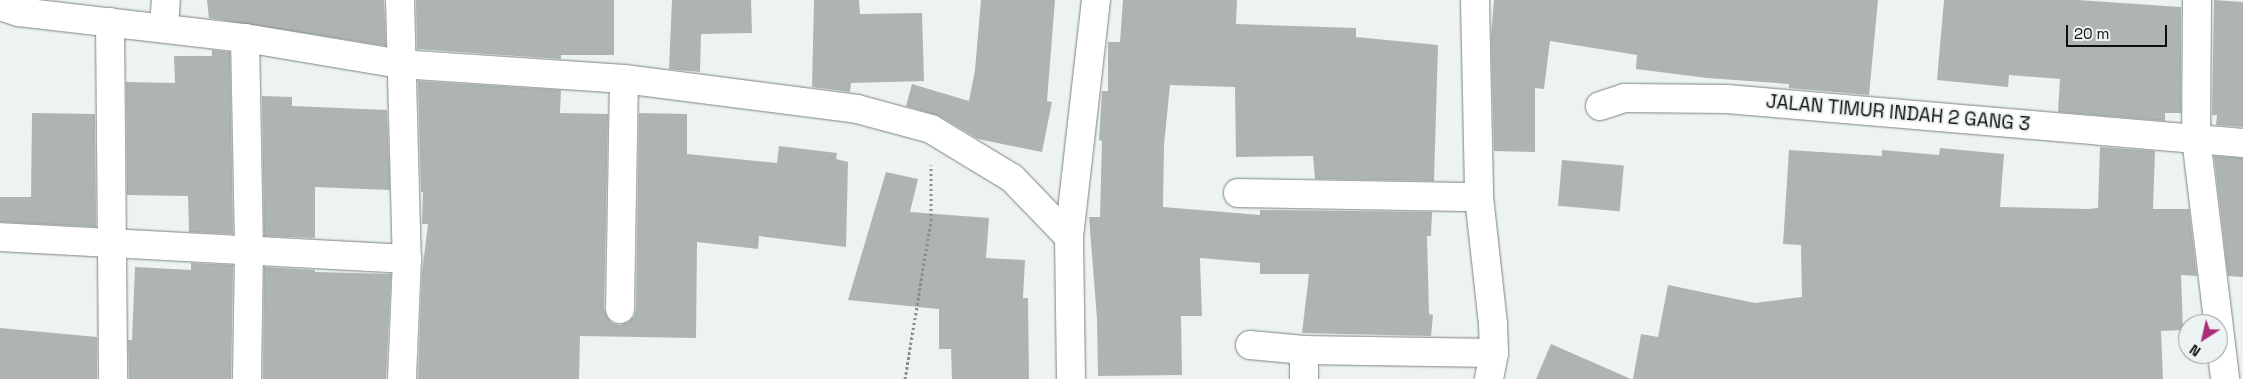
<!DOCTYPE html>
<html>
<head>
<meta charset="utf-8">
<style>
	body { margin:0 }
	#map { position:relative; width:2243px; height:379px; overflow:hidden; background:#edf3f3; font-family:"Space Grotesk",sans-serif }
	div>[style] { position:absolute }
	.building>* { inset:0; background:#aeb4b4; transform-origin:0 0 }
	.path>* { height:3px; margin-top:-1.5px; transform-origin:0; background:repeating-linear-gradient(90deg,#898d8d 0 2.5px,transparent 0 5px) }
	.roads { filter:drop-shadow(0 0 1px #7d8282) drop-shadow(0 0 1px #7d8282) }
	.street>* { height:28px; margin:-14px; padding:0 14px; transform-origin:14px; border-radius:14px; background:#fff }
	span { translate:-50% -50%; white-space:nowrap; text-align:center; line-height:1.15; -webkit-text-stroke:4px #edf3f3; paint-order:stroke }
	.street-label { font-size:19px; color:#0d0f0f }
	.north { position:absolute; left:2178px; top:314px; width:50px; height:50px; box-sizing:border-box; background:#edf3f3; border:1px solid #939898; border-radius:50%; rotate:215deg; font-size:14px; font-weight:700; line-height:20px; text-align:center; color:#0d0f0f }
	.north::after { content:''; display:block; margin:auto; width:18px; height:22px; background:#ac2d7d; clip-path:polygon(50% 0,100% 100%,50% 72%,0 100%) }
	.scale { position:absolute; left:2066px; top:25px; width:101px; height:22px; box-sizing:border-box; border:2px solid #0d0f0f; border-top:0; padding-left:6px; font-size:15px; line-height:18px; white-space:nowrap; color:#0d0f0f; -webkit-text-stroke:4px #edf3f3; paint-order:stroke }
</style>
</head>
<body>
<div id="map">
	<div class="building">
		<i style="clip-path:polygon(207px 0,384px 0,386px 46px,209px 18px)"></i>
		<i style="clip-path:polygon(416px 0,614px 0,614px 55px,561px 55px,561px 59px,417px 49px)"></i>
		<i style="clip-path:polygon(672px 0,751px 0,752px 33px,701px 34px,700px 72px,669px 69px)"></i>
		<i style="clip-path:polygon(814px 0,859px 0,860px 14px,922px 13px,924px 81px,851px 83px,850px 92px,812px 87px)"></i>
		<i style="clip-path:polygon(981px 0,1055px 0,1047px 101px,1052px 102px,1042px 152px,978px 139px,939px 116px,906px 106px,912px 84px,969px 101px,975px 70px)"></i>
		<i style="clip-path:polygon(1123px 0,1237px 0,1236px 24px,1356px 28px,1356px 37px,1438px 45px,1434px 181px,1315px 179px,1313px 156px,1236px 157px,1235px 87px,1170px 85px,1164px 145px,1163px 207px,1260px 215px,1260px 210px,1432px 212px,1431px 236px,1427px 236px,1429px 314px,1433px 315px,1431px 336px,1302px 333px,1309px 274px,1260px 274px,1260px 263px,1200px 258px,1202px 316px,1181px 316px,1182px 375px,1098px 376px,1097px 319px,1089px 217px,1100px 217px,1102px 141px,1099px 140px,1102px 91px,1108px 91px,1108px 42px,1120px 42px)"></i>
		<i style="clip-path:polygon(1494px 0,1878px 0,1869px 95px,1789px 88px,1789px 84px,1707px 78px,1636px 69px,1637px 55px,1550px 41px,1544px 89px,1535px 88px,1535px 152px,1494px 151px,1491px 36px)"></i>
		<i style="clip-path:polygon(1944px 0,2077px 0,2181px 7px,2181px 113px,2165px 113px,2165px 121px,2058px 112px,2060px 79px,2009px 75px,2008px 87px,1937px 80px)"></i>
		<i style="clip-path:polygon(2214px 0,2243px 2px,2243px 127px,2216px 125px,2217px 115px,2212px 115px)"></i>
		<i style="clip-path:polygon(212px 50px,230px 52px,233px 234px,189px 232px,188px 196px,127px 195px,126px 82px,175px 83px,174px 56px,212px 56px)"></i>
		<i style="clip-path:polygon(418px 81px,561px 90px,560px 113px,608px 114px,604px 309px,607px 317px,612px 323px,620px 325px,628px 322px,634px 317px,636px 309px,639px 113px,687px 114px,687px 154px,777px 163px,779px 146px,837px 153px,836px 159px,848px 162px,846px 247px,759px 236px,758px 249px,697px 242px,696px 338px,580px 336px,579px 379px,418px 379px,422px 273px,428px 224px,422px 224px,423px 192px,421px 192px)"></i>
		<i style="clip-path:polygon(262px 96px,292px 97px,292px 106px,387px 110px,390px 190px,315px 187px,315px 238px,264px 236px)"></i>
		<i style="clip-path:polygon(32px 113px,95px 114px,96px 227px,0 222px,0 197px,31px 197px)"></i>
		<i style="clip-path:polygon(2100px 147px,2155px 151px,2153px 209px,2189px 209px,2197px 276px,2181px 275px,2183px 330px,2161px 331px,2163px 379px,1633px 379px,1641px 334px,1658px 337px,1668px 285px,1755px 303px,1802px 297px,1801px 245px,1783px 244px,1789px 150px,1882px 156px,1882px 150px,1939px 155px,1940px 148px,2004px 154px,2000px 207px,2089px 209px,2098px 208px)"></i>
		<i style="clip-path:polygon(2214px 156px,2243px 158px,2243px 277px,2228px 276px)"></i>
		<i style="left:1562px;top:160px;width:62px;height:46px;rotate:5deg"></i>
		<i style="clip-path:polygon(886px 172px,918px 179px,910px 212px,989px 218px,986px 258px,1025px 260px,1023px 298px,1028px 298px,1029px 379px,952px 379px,951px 349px,939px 349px,939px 309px,848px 300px)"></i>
		<i style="clip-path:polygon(191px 263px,233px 265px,231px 379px,129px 379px,128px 340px,132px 340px,135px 267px,191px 270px)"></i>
		<i style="clip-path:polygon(264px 267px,315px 270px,315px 272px,391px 274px,386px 379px,263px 379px)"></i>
		<i style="clip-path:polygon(0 328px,97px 337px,97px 379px,0 379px)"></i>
		<i style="clip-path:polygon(1551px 344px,1631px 379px,1536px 379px)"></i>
	</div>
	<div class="path">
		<i style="left:905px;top:379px;width:160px;rotate:-80.7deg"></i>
		<i style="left:931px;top:221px;width:56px;rotate:-90deg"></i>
	</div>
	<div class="roads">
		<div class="street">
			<i style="left:400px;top:0;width:259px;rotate:88.5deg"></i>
			<i style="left:407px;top:259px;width:120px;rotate:92.4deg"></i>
			<i style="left:1475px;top:0;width:197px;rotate:88.8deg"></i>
			<i style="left:1479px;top:197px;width:128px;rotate:83.7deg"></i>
			<i style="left:1493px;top:324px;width:29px;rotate:88deg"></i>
			<i style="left:1494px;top:353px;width:26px;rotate:101deg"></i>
			<i style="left:2197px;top:0;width:138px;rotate:90.4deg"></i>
			<i style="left:2196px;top:138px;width:243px;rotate:83.1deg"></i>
			<i style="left:0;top:6px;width:20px;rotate:18deg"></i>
			<i style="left:19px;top:12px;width:227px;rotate:6.6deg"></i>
			<i style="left:245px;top:38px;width:157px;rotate:9.5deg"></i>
			<i style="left:400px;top:64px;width:225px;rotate:3.8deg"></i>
			<i style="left:624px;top:79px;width:235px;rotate:7.3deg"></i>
			<i style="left:857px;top:109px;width:77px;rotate:15.1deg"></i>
			<i style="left:931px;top:129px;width:95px;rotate:31.2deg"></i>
			<i style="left:1012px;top:178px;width:82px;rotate:46deg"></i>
			<i style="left:1069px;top:237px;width:142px;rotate:89.2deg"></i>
			<i style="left:110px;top:22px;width:357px;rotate:89.5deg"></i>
			<i style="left:164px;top:27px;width:27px;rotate:-86deg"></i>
			<i style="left:245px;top:38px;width:213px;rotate:88.9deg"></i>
			<i style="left:249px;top:251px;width:128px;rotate:90.9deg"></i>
			<i style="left:1600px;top:106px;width:25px;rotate:-18deg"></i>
			<i style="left:1624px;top:98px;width:103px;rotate:0.6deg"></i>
			<i style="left:1727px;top:99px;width:518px;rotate:4.87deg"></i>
			<i style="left:1238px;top:193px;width:241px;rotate:1deg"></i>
			<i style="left:0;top:237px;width:408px;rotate:3.1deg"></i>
			<i style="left:1069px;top:237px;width:239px;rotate:-83.5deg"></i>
			<i style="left:620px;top:309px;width:230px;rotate:-89deg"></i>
			<i style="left:1250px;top:345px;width:54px;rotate:5.3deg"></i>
			<i style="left:1304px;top:350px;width:190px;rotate:0.9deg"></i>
			<i style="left:1304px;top:379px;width:29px;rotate:-90deg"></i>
		</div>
	</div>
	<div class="street-label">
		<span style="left:1898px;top:113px;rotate:5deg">JALAN TIMUR INDAH 2 GANG 3</span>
	</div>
	<div class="north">N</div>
	<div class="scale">20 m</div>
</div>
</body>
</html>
